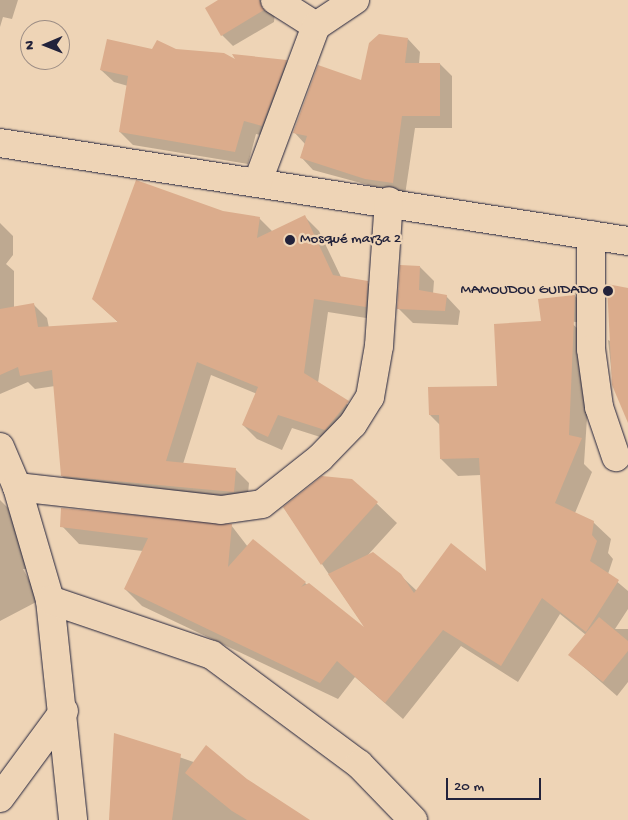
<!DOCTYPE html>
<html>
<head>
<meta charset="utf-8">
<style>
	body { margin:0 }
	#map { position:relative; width:628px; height:820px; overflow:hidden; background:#eed4b6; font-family:"Gochi Hand",sans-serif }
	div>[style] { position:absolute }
	.shadow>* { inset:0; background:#0003 }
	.building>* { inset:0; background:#dbac8c }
	.roads { filter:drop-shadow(0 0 1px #22223b) drop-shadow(0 0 1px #22223b) }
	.street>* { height:28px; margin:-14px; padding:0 14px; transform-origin:14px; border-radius:14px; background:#eed4b6 }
	.dots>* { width:14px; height:14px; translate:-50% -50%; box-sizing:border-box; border:2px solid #eed4b6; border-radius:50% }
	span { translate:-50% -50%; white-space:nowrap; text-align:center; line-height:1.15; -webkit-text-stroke:4.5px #eed4b6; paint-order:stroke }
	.poi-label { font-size:15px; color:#22223b }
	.left { translate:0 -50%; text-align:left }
	.right { translate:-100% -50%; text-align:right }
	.north { position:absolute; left:20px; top:20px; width:50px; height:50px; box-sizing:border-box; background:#eed4b6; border:1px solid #9c8d85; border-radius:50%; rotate:269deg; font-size:14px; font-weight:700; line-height:20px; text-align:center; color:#22223b }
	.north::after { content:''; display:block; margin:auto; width:18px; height:22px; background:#22223b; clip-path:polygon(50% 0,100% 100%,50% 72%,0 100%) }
	.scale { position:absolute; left:446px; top:778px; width:95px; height:22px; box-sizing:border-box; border:2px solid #22223b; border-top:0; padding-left:6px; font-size:15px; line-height:18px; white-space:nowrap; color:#22223b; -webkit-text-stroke:4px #eed4b6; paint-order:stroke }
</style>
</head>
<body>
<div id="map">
	<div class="shadow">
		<i style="clip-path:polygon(0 0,18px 0,12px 19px,3px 17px,0 27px)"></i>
		<i style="clip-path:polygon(221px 0,276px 0,274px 22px,233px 46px,222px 35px)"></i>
		<i style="clip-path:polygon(408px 39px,420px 52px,419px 64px,440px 64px,452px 76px,452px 128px,415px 128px,405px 195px,313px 170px,301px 157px,305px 144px,294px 132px,362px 82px)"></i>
		<i style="clip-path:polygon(176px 50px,238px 62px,286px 61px,299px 74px,275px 138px,256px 134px,248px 164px,133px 145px,120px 132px,128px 86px,114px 82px,101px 70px,153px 51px)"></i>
		<i style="clip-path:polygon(223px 213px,259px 218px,273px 232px,305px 217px,319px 231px,341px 277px,367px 282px,381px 296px,379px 320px,328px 312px,318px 383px,362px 415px,339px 443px,292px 428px,282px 450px,257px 439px,243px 425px,257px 394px,211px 375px,183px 464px,235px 469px,249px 483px,247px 506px,76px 490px,62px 476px,55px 386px,35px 389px,28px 382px,0 394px,0 223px,13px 236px,13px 255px,6px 264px,14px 271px,14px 308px,34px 305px,47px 318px,49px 328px,119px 323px,93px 299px)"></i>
		<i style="clip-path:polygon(420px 267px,434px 281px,433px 294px,446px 296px,460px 311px,458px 325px,413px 323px,398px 308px)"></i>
		<i style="clip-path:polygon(575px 296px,589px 310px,589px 324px,569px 321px,592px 341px,584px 464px,592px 472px,575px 513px,593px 522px,611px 539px,608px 553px,613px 559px,608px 574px,628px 591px,628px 609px,615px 629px,628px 629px,628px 682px,617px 696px,570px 655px,586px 635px,560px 614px,518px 682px,461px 646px,403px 719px,355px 677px,338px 699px,142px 606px,125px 589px,143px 551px,79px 544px,62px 526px,231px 525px,248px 547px,305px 583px,368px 632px,284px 508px,352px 480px,397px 523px,367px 556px,400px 575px,417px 591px,488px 573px,481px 475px,458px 476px,441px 459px,440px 425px,430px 415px,499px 387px,542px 322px)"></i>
		<i style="clip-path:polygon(608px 340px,628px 350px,628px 420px,613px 385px)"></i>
		<i style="clip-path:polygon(0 500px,8px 508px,30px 569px,23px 569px,40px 600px,0 621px)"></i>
		<i style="clip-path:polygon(115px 735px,246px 780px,308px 820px,110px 820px)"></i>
	</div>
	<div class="building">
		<i style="clip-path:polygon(218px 0,259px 0,264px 10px,221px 36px,205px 8px)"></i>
		<i style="clip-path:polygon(379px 34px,408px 38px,405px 63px,440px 63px,440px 116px,402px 116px,393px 183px,365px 179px,300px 158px,307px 136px,293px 133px,318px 65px,361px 80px,369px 43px)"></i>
		<i style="clip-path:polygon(107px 39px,152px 49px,157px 40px,176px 49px,224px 53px,235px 59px,232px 54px,287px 60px,262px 126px,244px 121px,235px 152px,119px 132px,128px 76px,100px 70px)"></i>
		<i style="clip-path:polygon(136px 180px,223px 211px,260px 217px,257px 238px,305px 215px,333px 275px,368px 281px,366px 307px,314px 299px,304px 373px,349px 401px,325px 430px,278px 415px,268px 437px,242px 425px,258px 387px,197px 362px,166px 461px,236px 468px,234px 492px,61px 476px,52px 370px,20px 376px,18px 367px,0 375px,0 309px,34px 303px,38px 327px,118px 322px,92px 299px)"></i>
		<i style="clip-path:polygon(400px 265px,420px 266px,419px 290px,447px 295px,445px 311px,397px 309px)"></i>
		<i style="clip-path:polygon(607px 284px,628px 288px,628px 423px,612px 385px)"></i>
		<i style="clip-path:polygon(575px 295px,569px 435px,582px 438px,555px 503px,594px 521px,592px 535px,597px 541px,590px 561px,619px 580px,586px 632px,542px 598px,501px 666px,443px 630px,385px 703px,337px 661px,320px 683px,124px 589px,148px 538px,60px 527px,61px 508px,232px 524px,228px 567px,253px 539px,306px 582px,301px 587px,309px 583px,364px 627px,328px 574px,373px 552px,401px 574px,414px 593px,451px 543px,486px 571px,479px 458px,440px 459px,439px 415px,429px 415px,428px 387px,497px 386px,494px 324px,541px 321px,538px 299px)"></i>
		<i style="clip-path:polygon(322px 476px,352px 479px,378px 502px,321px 565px,283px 507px)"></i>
		<i style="clip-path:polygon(599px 617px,628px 641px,628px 651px,603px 682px,568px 655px)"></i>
		<i style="clip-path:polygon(114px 733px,181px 754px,172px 820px,109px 820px)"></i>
		<i style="clip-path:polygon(206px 745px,247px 779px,310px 820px,247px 820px,232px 811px,185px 773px)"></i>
	</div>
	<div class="roads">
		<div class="street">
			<i style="left:275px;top:0;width:49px;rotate:32.4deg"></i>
			<i style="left:0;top:143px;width:636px;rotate:8.87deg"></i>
			<i style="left:258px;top:181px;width:165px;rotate:-69.5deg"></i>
			<i style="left:316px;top:26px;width:47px;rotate:-33.7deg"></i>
			<i style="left:591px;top:235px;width:114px;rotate:90deg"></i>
			<i style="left:591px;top:349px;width:59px;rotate:82.1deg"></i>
			<i style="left:599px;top:407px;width:53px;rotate:71.2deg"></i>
			<i style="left:0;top:447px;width:43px;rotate:67deg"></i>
			<i style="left:17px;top:487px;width:118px;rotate:73.7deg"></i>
			<i style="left:50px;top:600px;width:221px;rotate:84deg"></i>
			<i style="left:17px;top:487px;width:205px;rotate:6.4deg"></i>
			<i style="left:221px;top:510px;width:41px;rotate:-8.3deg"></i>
			<i style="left:262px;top:504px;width:74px;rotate:-38.4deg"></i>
			<i style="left:320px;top:458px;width:47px;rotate:-45.9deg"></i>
			<i style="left:353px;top:424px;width:32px;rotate:-58deg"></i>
			<i style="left:370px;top:397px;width:52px;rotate:-80deg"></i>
			<i style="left:379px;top:346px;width:145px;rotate:-86.1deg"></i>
			<i style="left:50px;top:600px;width:171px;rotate:18.8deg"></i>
			<i style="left:212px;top:655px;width:183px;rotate:36.6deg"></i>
			<i style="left:359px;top:764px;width:78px;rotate:46deg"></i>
			<i style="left:0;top:798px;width:108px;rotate:-53.7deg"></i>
		</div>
	</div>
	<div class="dots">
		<i style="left:290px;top:240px;background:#22223b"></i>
		<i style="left:608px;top:291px;background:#22223b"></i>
	</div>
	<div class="poi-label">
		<span class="left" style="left:300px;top:240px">Mosqué marza 2</span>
		<span class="right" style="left:598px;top:291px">MAMOUDOU GUIDADO</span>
	</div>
	<div class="north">N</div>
	<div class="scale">20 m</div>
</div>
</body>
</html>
